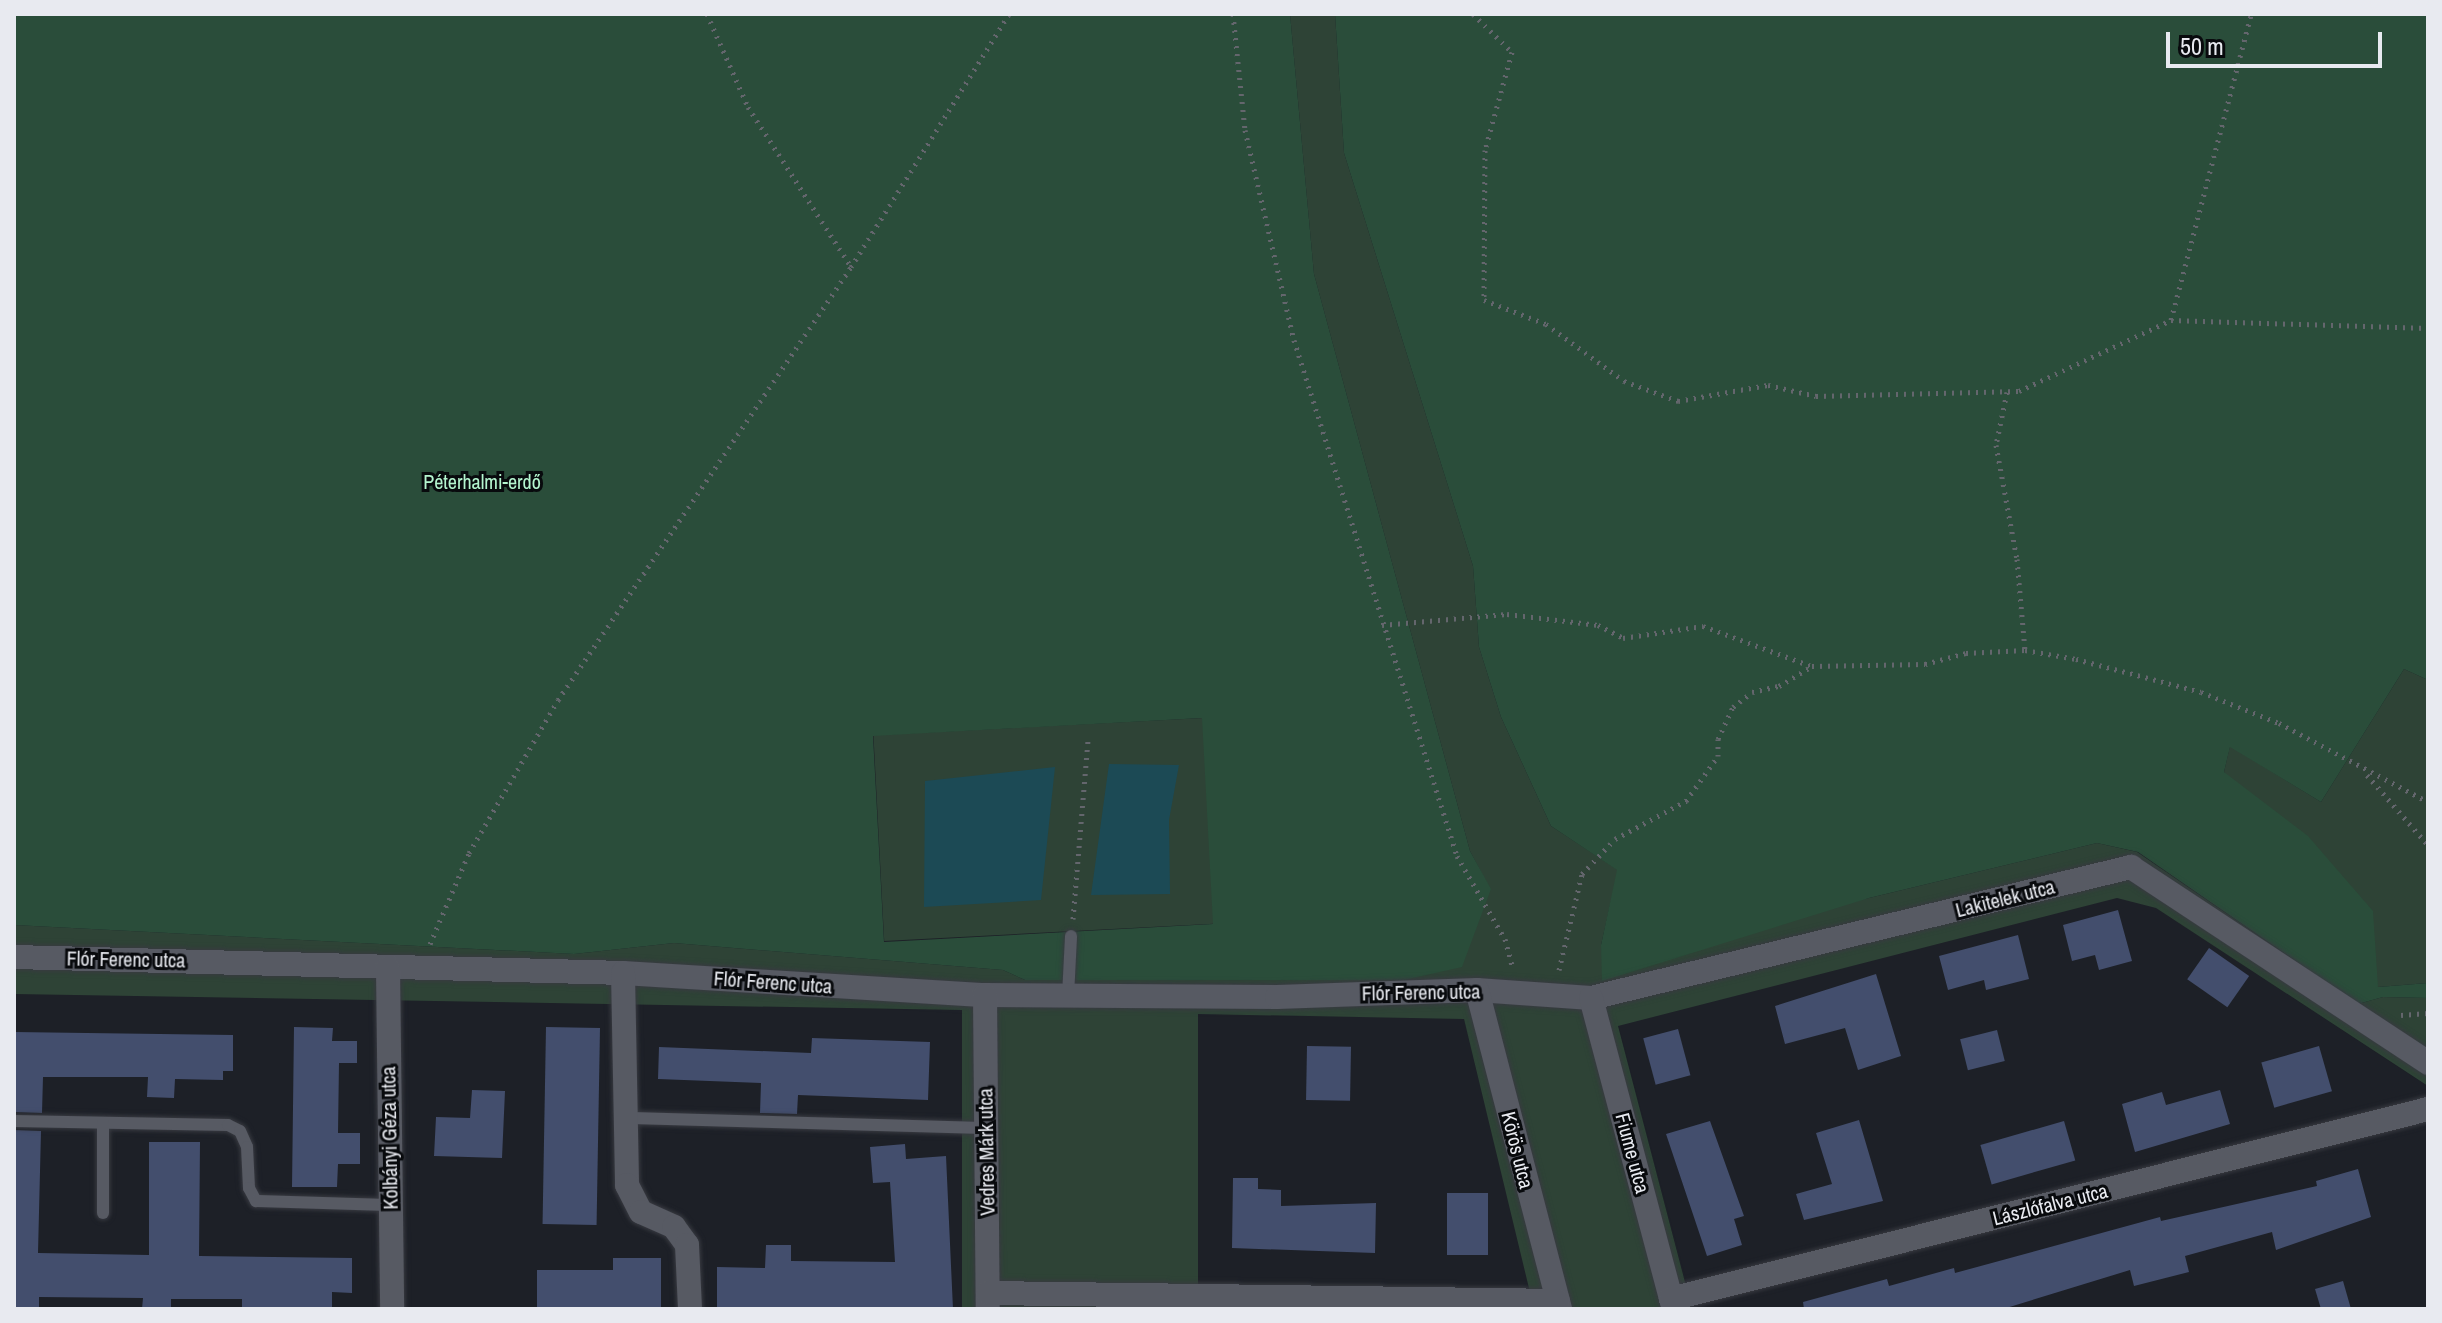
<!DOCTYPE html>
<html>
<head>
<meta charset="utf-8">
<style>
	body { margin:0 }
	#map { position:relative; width:2442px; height:1323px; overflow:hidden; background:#1d2027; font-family:"Archivo Narrow",sans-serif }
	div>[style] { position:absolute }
	.green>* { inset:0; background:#2e4336; transform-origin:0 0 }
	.forest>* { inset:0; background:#2a4d3a }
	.water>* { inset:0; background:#1c4a55 }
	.building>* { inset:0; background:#434e6d; transform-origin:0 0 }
	.path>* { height:5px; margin-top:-2.5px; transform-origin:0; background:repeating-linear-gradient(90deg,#64666d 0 2px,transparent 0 8px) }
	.roads { filter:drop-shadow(0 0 2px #383a41) drop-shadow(0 0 2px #383a41) }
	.service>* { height:12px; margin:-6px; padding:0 6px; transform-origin:6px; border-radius:6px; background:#575a63 }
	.minor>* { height:24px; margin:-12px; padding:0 12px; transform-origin:12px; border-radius:12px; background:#575a63 }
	span { translate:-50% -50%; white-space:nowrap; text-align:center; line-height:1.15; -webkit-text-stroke:6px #080a0d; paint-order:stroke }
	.park-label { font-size:20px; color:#b4f5cf }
	.street-label { font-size:20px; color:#e8eaf0 }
	.frame { position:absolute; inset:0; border:16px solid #e8eaf0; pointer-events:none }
	.scale { position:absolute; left:2166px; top:32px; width:216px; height:36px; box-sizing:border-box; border:4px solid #e8eaf0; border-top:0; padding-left:10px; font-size:24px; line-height:28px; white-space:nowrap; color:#e8eaf0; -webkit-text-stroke:6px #080a0d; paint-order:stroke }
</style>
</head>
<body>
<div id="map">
	<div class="green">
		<i style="clip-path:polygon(1290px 14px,1335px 14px,1344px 153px,1473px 566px,1479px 647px,1501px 717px,1551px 826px,1618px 870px,1601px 945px,1869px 898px,2097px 843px,2137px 852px,2358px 1004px,2383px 997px,2428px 998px,2428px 1086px,2156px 908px,2117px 898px,1618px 1026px,1692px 1309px,1534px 1309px,1464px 1019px,1198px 1014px,1198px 1309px,962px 1309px,962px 1010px,14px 994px,14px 925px,574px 954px,674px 943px,1003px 970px,1025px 980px,1404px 980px,1490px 889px,1470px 851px,1314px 274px)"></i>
		<i style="clip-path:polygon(2404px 669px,2428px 680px,2428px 983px,2378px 987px,2224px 772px,2230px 746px,2321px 802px)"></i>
		<i style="left:1203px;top:718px;width:206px;height:330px;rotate:87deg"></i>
	</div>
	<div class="forest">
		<i style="clip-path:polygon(evenodd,14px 14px,1290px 14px,1314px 274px,1470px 851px,1491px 889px,1462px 967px,1404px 980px,1025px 980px,1003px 970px,674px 943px,574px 954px,14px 925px,14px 14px,1202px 718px,1213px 924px,884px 942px,873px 736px,1202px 718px)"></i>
		<i style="clip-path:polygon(1335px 14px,2428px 14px,2428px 680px,2404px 669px,2321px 802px,2230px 747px,2224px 772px,2308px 836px,2373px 911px,2378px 987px,2428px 983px,2428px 998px,2383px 997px,2358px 1004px,2138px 852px,2097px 843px,1869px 898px,1602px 981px,1601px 945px,1617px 870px,1551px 826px,1501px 717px,1479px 647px,1473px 566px,1344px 153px)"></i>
	</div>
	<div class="water">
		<i style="clip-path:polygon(1109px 764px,1179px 765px,1169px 820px,1170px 894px,1091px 895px)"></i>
		<i style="clip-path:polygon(1055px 767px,1041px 900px,924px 907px,925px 781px)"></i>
	</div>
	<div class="building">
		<i style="clip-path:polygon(2118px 910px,2132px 961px,2099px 970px,2095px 955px,2072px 961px,2063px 925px)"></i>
		<i style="clip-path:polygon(2018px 935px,2029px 979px,1986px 990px,1984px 980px,1948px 990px,1939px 956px)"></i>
		<i style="left:2209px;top:948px;width:49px;height:38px;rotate:35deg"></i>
		<i style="clip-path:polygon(1876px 974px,1901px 1056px,1858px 1070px,1845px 1028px,1785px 1044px,1775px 1006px)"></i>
		<i style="clip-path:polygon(294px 1027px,333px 1028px,332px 1041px,357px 1041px,357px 1063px,339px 1063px,338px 1133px,360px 1133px,360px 1164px,338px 1164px,337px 1187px,292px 1187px)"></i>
		<i style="left:546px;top:1027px;width:54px;height:197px;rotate:1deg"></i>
		<i style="left:1678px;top:1029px;width:48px;height:36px;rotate:75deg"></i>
		<i style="left:1997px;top:1030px;width:32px;height:38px;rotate:76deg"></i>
		<i style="clip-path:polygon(14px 1032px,233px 1035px,233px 1071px,223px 1071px,223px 1080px,175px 1079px,174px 1098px,147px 1097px,148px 1077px,43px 1077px,42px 1113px,14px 1112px)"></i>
		<i style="clip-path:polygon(812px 1038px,930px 1042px,928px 1100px,798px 1095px,797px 1114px,760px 1113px,761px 1083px,658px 1079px,659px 1047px,811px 1053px)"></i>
		<i style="left:1307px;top:1046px;width:44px;height:54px;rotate:1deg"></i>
		<i style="left:2319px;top:1046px;width:47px;height:60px;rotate:74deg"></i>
		<i style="clip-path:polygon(472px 1090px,505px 1091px,502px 1158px,434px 1156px,436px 1117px,470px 1118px)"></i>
		<i style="clip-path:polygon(2220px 1090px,2230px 1124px,2135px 1152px,2122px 1104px,2162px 1092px,2166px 1105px)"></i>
		<i style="clip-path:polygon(1859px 1120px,1883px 1201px,1804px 1220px,1796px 1194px,1832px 1184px,1816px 1133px)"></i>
		<i style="clip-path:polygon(1710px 1121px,1744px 1216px,1734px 1219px,1742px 1245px,1707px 1256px,1666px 1134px)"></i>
		<i style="left:2064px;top:1121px;width:41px;height:87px;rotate:74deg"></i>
		<i style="clip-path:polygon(14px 1130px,41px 1131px,38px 1253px,149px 1255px,149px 1142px,200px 1142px,199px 1256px,352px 1258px,352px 1293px,332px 1292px,332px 1309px,242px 1309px,242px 1299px,171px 1299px,171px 1309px,142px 1309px,143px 1298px,39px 1297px,39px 1309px,14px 1309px)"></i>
		<i style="clip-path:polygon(905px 1144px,906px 1159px,946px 1156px,953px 1309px,717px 1309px,717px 1267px,765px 1268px,766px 1245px,791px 1245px,791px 1261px,895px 1262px,890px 1182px,873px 1183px,870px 1147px)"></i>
		<i style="clip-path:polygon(2358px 1169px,2371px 1217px,2276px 1250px,2272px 1232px,2185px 1256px,2189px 1272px,2134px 1286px,2130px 1270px,2003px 1309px,1804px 1309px,1803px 1302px,1887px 1279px,1889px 1286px,1954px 1268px,1955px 1273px,2160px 1217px,2161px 1221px,2317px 1186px,2316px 1181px)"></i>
		<i style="clip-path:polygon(1233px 1178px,1258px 1178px,1258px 1189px,1281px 1190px,1281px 1206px,1376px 1203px,1375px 1253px,1232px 1248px)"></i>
		<i style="left:1447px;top:1193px;width:41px;height:62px"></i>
		<i style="clip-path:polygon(613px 1258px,661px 1258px,661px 1309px,537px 1309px,537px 1270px,613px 1270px)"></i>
		<i style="clip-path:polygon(2343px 1281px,2351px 1309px,2321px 1309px,2315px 1289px)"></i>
	</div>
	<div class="path">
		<i style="left:707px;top:14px;width:102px;rotate:66.2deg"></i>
		<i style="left:748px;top:107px;width:190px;rotate:57.2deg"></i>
		<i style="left:851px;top:267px;width:298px;rotate:-58deg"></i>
		<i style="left:1233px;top:14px;width:117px;rotate:84.1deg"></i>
		<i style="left:1245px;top:130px;width:216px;rotate:76.9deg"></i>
		<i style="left:1294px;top:340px;width:541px;rotate:72.47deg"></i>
		<i style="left:1457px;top:856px;width:96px;rotate:60deg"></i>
		<i style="left:1505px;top:939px;width:31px;rotate:75deg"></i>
		<i style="left:1473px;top:14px;width:54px;rotate:44.3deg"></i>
		<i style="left:1512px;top:52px;width:102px;rotate:105.4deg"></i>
		<i style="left:1485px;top:150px;width:150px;rotate:90.4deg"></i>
		<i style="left:1484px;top:300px;width:66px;rotate:21.2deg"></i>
		<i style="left:1546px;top:324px;width:97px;rotate:36.2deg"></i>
		<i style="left:1624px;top:381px;width:58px;rotate:20.3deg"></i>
		<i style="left:1678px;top:401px;width:91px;rotate:-10.1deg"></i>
		<i style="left:1768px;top:385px;width:49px;rotate:12.9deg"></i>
		<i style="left:1816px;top:396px;width:203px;rotate:-1.4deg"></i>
		<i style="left:2019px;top:391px;width:168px;rotate:-25deg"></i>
		<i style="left:2171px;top:320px;width:316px;rotate:-75.3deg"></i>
		<i style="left:2171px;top:320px;width:257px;rotate:1.8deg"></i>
		<i style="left:2007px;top:392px;width:54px;rotate:101.7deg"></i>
		<i style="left:1996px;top:445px;width:116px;rotate:79.6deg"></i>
		<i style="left:2017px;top:559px;width:91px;rotate:85deg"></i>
		<i style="left:1382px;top:625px;width:125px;rotate:-5deg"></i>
		<i style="left:1507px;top:614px;width:92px;rotate:6.9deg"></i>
		<i style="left:1598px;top:625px;width:28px;rotate:27deg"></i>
		<i style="left:1623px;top:638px;width:81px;rotate:-8.5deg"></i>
		<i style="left:1703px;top:626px;width:115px;rotate:20.3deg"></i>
		<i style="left:2367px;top:775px;width:93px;rotate:48.9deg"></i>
		<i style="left:1073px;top:919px;width:179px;rotate:-85.2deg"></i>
		<i style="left:430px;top:944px;width:99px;rotate:-66.8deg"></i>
		<i style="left:469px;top:853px;width:177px;rotate:-59.8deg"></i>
		<i style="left:558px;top:700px;width:523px;rotate:-55.91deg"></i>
		<i style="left:1559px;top:970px;width:99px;rotate:-76.5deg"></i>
		<i style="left:1582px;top:874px;width:48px;rotate:-46.7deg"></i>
		<i style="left:1615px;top:839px;width:81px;rotate:-28.2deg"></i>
		<i style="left:1686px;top:801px;width:55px;rotate:-54.6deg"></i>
		<i style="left:1718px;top:756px;width:17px;rotate:-90deg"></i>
		<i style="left:1718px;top:739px;width:35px;rotate:-65deg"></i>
		<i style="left:1733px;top:707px;width:24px;rotate:-38deg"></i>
		<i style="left:1752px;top:692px;width:28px;rotate:-13deg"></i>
		<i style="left:1779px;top:686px;width:39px;rotate:-31deg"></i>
		<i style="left:1812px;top:666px;width:113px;rotate:-1deg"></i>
		<i style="left:1925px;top:664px;width:42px;rotate:-15deg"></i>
		<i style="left:1966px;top:653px;width:59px;rotate:-2.9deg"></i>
		<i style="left:2025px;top:650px;width:52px;rotate:10deg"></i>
		<i style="left:2076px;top:659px;width:129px;rotate:14.8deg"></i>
		<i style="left:2201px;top:692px;width:84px;rotate:21.7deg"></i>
		<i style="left:2279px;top:723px;width:169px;rotate:27.9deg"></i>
		<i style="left:2401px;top:1015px;width:27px;rotate:-4deg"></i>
	</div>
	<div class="roads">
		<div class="service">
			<i style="left:1068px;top:996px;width:60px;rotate:-87.1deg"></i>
			<i style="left:629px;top:1118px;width:357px;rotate:1.6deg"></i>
			<i style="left:14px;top:1121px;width:214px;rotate:1.1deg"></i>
			<i style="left:228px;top:1125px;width:13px;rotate:27deg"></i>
			<i style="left:240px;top:1131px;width:17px;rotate:66deg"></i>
			<i style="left:247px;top:1147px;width:41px;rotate:87.2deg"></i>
			<i style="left:249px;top:1188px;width:15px;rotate:62deg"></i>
			<i style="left:256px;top:1201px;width:134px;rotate:1.7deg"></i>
			<i style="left:103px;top:1123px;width:90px;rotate:90deg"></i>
		</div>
		<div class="minor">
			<i style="left:14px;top:957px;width:609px;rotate:1.5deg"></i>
			<i style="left:623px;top:973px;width:363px;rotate:3.5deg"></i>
			<i style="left:985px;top:995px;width:292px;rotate:0.4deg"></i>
			<i style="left:1277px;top:997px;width:200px;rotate:-2deg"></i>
			<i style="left:1477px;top:990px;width:114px;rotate:4deg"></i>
			<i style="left:1591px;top:998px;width:556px;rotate:-13.64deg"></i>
			<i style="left:2131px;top:867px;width:356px;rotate:33.4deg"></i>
			<i style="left:388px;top:968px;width:341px;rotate:89.3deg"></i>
			<i style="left:623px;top:973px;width:212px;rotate:88.9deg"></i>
			<i style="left:627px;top:1185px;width:30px;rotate:63deg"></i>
			<i style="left:641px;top:1212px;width:36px;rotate:24deg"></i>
			<i style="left:674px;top:1227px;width:22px;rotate:54deg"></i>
			<i style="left:687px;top:1245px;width:64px;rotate:87.3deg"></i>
			<i style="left:1477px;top:990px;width:330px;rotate:75.4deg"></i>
			<i style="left:985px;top:995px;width:314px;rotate:89.5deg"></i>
			<i style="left:1591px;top:998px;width:322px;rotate:75.1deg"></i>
			<i style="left:988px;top:1293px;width:570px;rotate:0.8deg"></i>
			<i style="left:1671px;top:1299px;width:780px;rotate:-14.09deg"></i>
		</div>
	</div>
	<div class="park-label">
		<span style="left:482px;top:481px">Péterhalmi-erdő</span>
	</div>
	<div class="street-label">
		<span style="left:2005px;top:898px;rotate:-14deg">Lakitelek utca</span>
		<span style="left:126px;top:959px;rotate:1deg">Flór Ferenc utca</span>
		<span style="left:773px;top:982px;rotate:4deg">Flór Ferenc utca</span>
		<span style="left:1421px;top:992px;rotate:-1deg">Flór Ferenc utca</span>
		<span style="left:389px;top:1138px;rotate:-91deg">Kolbányi Géza utca</span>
		<span style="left:1518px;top:1150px;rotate:76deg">Körös utca</span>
		<span style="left:986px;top:1152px;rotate:-91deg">Vedres Márk utca</span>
		<span style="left:1633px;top:1153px;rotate:75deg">Fiume utca</span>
		<span style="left:2050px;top:1204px;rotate:-14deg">Lászlófalva utca</span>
	</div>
	<div class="frame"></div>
	<div class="scale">50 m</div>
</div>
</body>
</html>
